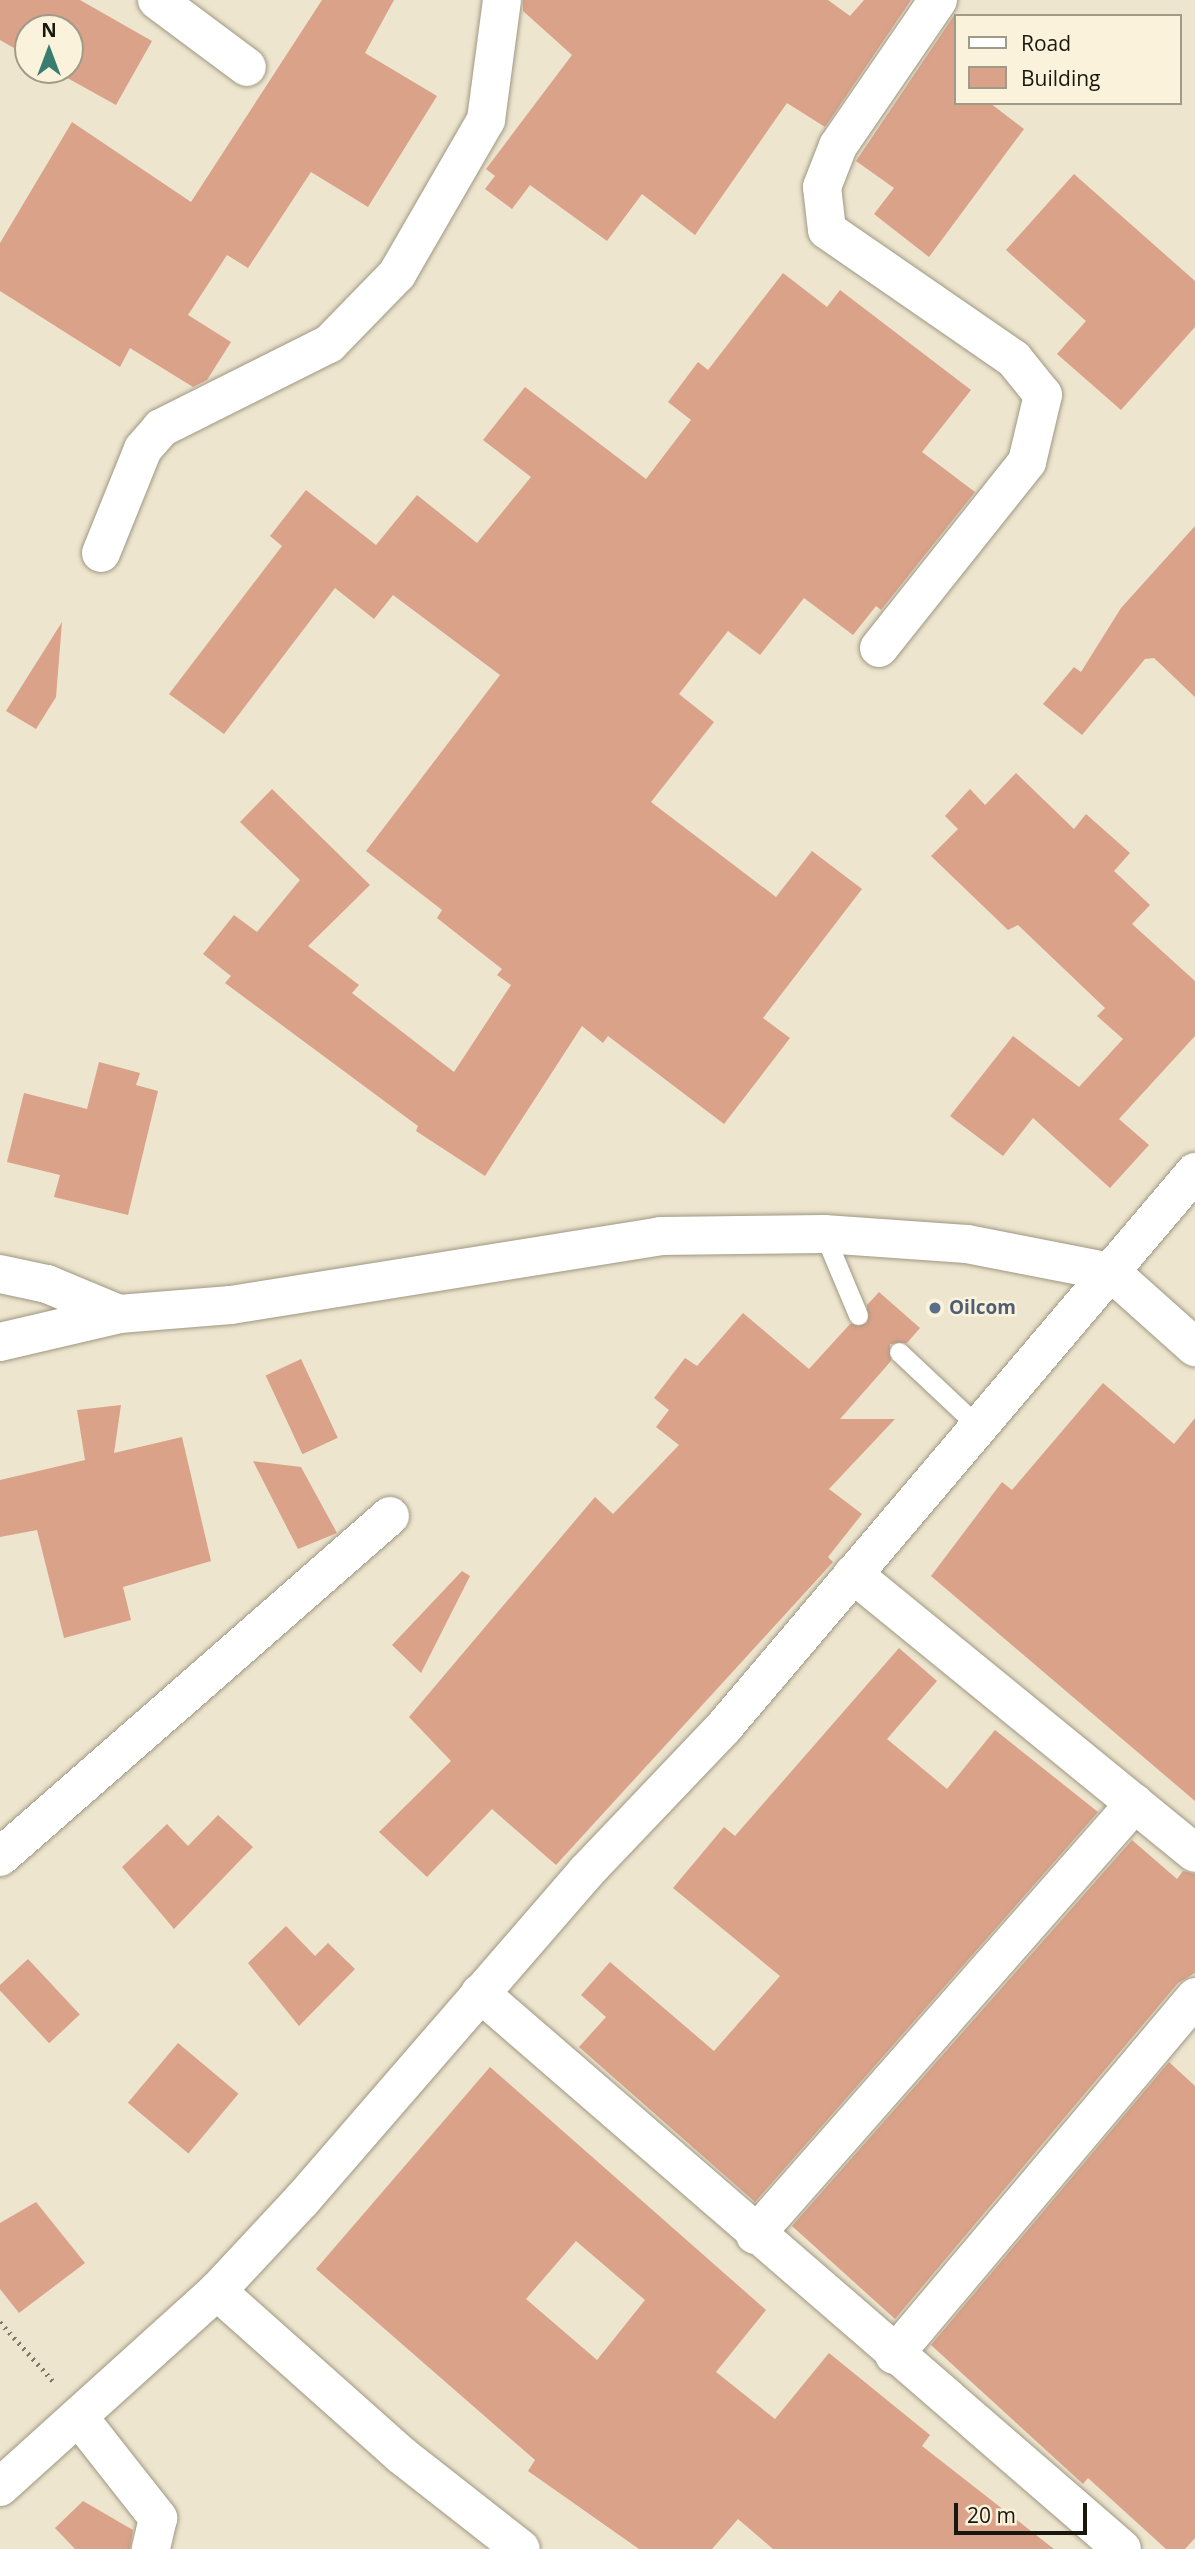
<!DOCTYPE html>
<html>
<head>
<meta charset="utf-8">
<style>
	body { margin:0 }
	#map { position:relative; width:1195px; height:2549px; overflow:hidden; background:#ede5ce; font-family:"Open Sans",sans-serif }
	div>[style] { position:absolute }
	.building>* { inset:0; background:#daa289; transform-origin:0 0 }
	.path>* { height:4.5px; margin-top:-2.25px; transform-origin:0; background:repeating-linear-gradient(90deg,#7e7869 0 2px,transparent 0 7px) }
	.roads { filter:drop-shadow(0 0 2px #9f9782) drop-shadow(0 0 2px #9f9782) }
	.lane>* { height:19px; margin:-9.5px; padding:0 9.5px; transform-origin:9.5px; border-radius:9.5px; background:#fff }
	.street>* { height:38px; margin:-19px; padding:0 19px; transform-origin:19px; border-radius:19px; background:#fff }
	.dots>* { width:19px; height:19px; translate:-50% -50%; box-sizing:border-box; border:4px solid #faf2db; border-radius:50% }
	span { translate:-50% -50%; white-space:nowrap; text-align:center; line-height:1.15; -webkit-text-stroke:5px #faf2db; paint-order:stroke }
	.service-label { font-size:19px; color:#4e5e75; font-weight:700 }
	.left { translate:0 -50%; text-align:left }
	.legend { position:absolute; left:954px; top:14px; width:228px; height:91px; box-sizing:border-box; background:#faf2db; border:2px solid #a09a89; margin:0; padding:9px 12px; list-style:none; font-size:21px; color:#1a170f }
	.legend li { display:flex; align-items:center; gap:14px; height:35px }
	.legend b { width:35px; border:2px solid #a09a89 }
	.north { position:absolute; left:14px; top:14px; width:70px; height:70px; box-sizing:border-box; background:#faf2db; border:2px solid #a09a89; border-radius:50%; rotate:0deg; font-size:19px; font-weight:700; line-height:28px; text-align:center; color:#1a170f }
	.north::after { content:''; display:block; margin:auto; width:24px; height:32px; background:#397d71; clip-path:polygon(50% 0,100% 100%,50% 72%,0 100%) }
	.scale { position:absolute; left:954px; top:2503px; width:133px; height:32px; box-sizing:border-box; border:4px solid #1a170f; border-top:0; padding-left:9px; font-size:21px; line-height:24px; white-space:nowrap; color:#1a170f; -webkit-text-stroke:5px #faf2db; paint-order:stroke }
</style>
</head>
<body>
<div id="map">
	<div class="building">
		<i style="clip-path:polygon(0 0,80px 0,152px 41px,116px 105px,53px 70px,70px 70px,70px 28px,28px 28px,28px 56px,0 40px)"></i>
		<i style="clip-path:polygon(322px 0,394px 0,365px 53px,437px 96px,368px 207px,311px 172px,248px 268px,227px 255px,188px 315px,231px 342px,207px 380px,193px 387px,130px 348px,120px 367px,0 291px,0 243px,72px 122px,191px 202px)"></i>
		<i style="clip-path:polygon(523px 0,828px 0,850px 16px,864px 0,911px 0,825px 127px,787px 103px,695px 235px,642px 194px,607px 241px,530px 185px,512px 209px,485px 189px,495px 176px,486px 169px,572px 55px,523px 11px)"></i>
		<i style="clip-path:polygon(955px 14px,955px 103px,990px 103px,1024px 129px,929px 257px,874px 214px,894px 188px,856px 161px)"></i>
		<i style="clip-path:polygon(1074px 174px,1195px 281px,1195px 327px,1121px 410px,1057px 354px,1086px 321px,1006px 250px)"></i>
		<i style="clip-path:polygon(783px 273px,827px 307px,840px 290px,971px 390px,922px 452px,975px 492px,881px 610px,876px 606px,853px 635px,804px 598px,760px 655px,728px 631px,679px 694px,714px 722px,651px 802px,776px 897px,812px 851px,862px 889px,763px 1018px,790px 1038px,724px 1124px,608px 1036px,603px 1043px,582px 1026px,485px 1176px,416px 1131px,418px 1126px,225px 983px,231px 976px,203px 954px,234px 915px,257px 932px,300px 880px,240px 822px,272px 789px,370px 885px,308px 946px,359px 985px,352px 993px,454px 1072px,511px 985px,497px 975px,502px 969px,437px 918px,442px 910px,366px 851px,500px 675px,393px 595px,374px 619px,335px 588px,224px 734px,169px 694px,282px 546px,270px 536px,306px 490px,376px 545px,417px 495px,477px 543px,531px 477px,483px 440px,525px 387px,646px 479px,691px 420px,668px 402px,698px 362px,708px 370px)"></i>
		<i style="clip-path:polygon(1195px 526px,1195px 697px,1154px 658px,1145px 659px,1082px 735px,1043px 704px,1074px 667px,1081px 672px,1121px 608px)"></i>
		<i style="clip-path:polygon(62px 622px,56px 697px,36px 729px,6px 711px)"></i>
		<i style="clip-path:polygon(1016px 773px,1074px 829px,1086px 814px,1130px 853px,1114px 871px,1150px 905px,1132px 924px,1195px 981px,1195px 1036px,1119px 1119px,1149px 1145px,1110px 1188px,1033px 1118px,1003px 1156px,950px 1116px,1013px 1036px,1079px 1087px,1123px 1039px,1097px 1016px,1105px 1008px,1018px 925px,1008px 930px,931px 856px,958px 829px,945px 816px,970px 789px,985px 805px)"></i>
		<i style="clip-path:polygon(99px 1062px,140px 1073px,136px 1085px,158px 1091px,128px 1215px,54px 1197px,60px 1175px,7px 1162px,24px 1093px,87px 1109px)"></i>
		<i style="clip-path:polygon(879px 1292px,920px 1328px,907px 1343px,890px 1344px,891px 1361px,840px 1419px,895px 1419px,829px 1489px,862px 1514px,828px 1557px,833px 1562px,556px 1865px,492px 1809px,427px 1877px,379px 1832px,451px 1761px,409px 1717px,595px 1497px,613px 1514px,679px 1445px,656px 1427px,669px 1410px,654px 1398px,685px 1358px,697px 1366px,743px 1313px,809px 1369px,850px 1324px,867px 1323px,867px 1305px)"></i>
		<i style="left:301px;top:1359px;width:87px;height:39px;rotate:65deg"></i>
		<i style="clip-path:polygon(1103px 1383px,1174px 1444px,1195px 1418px,1195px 1801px,931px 1576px,1002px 1482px,1012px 1490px)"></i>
		<i style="clip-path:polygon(121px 1405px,114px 1453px,182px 1437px,211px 1561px,123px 1587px,131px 1620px,64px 1638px,37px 1530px,0 1537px,0 1480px,85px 1460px,77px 1410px)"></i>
		<i style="clip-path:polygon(253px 1461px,301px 1467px,337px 1533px,298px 1549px)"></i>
		<i style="clip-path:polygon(462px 1571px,470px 1576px,421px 1673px,392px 1645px)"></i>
		<i style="clip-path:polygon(899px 1648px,937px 1681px,887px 1739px,947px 1789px,995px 1730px,1098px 1812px,755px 2202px,579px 2047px,606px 2017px,581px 1995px,610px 1962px,714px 2051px,780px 1976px,673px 1888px,724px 1827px,735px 1836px)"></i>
		<i style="clip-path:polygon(218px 1815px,253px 1847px,174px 1929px,122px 1867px,167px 1824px,188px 1846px)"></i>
		<i style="clip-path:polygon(1132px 1840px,1177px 1879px,1183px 1871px,1195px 1874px,1195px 1973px,1178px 1983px,895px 2319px,792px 2226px)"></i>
		<i style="clip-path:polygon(286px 1926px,315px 1956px,328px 1943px,355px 1969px,299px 2026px,248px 1963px)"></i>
		<i style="left:28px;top:1959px;width:76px;height:42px;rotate:47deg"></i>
		<i style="left:178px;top:2043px;width:79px;height:78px;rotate:40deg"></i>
		<i style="clip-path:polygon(1169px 2062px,1195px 2086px,1195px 2538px,1185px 2549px,1166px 2549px,1088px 2478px,1083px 2484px,931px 2345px)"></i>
		<i style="clip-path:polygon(evenodd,490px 2067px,766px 2310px,716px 2372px,775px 2419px,829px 2353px,930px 2435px,922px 2446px,1054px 2549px,773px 2549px,738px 2519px,712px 2549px,639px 2549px,528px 2471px,535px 2460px,316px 2269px,490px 2067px,576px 2241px,645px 2300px,597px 2360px,526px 2299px,576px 2241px)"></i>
		<i style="clip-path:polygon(36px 2202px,85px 2263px,19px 2313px,0 2289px,0 2223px)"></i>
		<i style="clip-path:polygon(83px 2501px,133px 2530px,130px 2549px,75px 2549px,55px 2528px)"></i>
	</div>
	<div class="path">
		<i style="left:0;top:2322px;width:81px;rotate:48deg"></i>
	</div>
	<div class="roads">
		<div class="lane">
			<i style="left:824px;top:1234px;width:88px;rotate:67.2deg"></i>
			<i style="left:899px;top:1352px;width:110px;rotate:43.2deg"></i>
		</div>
		<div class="street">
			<i style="left:157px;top:0;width:112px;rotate:36.7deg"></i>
			<i style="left:101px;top:553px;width:112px;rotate:-68deg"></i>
			<i style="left:143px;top:449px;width:28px;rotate:-49deg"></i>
			<i style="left:161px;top:428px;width:188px;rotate:-26.6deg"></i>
			<i style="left:329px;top:344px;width:98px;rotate:-45.8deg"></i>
			<i style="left:397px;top:274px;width:178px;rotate:-60deg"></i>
			<i style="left:486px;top:120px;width:121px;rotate:-82.4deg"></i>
			<i style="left:879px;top:648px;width:238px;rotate:-51.5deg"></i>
			<i style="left:1027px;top:462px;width:69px;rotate:-76.6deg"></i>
			<i style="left:1043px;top:395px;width:46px;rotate:-128.9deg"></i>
			<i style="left:1014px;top:359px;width:227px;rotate:-145.4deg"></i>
			<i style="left:827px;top:230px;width:43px;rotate:-96.6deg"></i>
			<i style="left:822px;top:187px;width:44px;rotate:-68.7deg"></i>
			<i style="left:838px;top:146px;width:177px;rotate:-55.6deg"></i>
			<i style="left:0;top:1274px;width:48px;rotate:12deg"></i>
			<i style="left:47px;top:1284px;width:78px;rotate:22.6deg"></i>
			<i style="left:0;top:1342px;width:122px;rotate:-13.2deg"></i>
			<i style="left:119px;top:1314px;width:112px;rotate:-4.6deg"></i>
			<i style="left:231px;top:1305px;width:435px;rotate:-9.1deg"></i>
			<i style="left:660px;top:1236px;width:164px;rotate:-0.7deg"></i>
			<i style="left:824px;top:1234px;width:143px;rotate:4deg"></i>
			<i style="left:967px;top:1244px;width:147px;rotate:11deg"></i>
			<i style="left:1111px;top:1272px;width:113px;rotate:41.8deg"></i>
			<i style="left:853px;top:1574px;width:441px;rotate:39.2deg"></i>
			<i style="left:0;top:1857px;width:518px;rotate:-41.17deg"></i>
			<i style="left:480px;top:1993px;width:849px;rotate:40.89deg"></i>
			<i style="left:755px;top:2235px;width:575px;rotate:-48.66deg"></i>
			<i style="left:217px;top:2291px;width:246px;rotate:41.7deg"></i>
			<i style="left:401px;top:2455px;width:152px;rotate:38.1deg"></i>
			<i style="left:894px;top:2355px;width:468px;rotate:-49.9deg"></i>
			<i style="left:81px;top:2420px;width:125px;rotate:51.8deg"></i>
			<i style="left:158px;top:2518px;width:32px;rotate:103deg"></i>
			<i style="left:0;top:2487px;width:292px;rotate:-42.1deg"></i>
			<i style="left:217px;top:2291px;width:125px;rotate:-47deg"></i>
			<i style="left:302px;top:2200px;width:434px;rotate:-49.1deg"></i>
			<i style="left:586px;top:1872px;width:200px;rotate:-46.4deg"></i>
			<i style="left:724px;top:1727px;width:728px;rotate:-49.68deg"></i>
		</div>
	</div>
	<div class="dots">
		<i style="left:935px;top:1308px;background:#5c6f8a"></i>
	</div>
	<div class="service-label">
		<span class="left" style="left:949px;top:1308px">Oilcom</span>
	</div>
	<ul class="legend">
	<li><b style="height:9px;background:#fff"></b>Road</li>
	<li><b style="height:19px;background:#daa289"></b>Building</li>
	</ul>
	<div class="north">N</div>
	<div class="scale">20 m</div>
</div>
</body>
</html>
